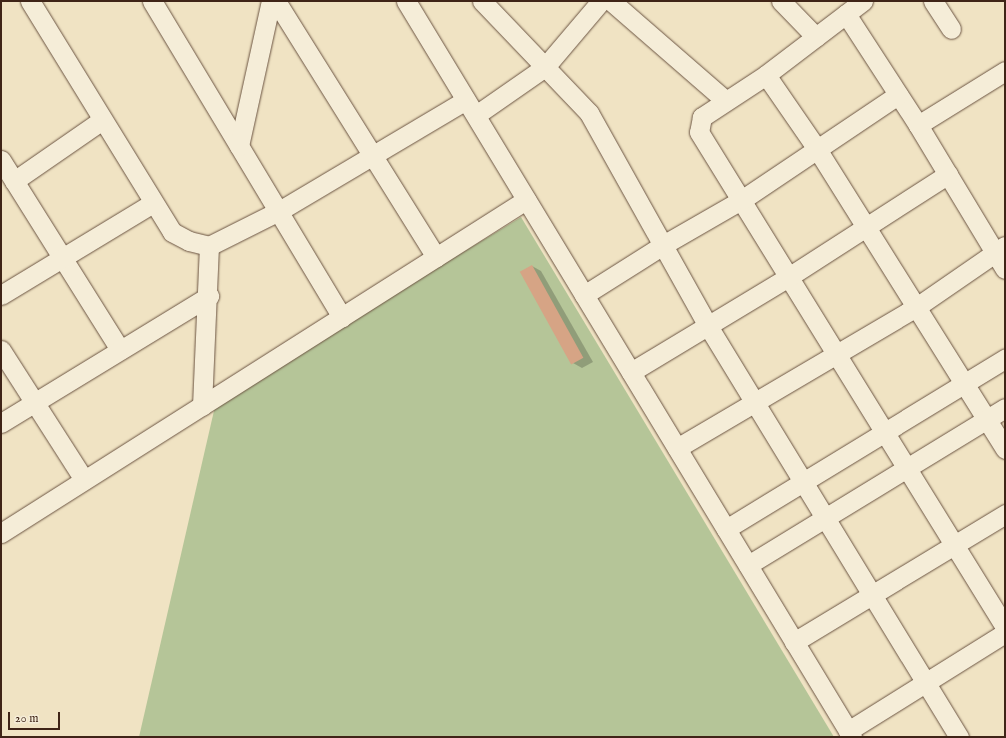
<!DOCTYPE html>
<html>
<head>
<meta charset="utf-8">
<style>
	body { margin:0 }
	#map { position:relative; width:1006px; height:738px; overflow:hidden; background:#f0e3c3; font-family:"IM FELL English",serif }
	div>[style] { position:absolute }
	.green>* { inset:0; background:#b5c598 }
	.shadow>* { inset:0; background:#0003 }
	.building>* { inset:0; background:#d6a485; transform-origin:0 0 }
	.roads { filter:drop-shadow(0 0 1px #6b5442) drop-shadow(0 0 1px #6b5442) }
	.street>* { height:19px; margin:-9.5px; padding:0 9.5px; transform-origin:9.5px; border-radius:9.5px; background:#f5edd8 }
	span { translate:-50% -50%; white-space:nowrap; text-align:center; line-height:1.15; -webkit-text-stroke:3.5px #f5edd8; paint-order:stroke }
	.frame { position:absolute; inset:0; border:2px solid #3f2417; pointer-events:none }
	.scale { position:absolute; left:8px; top:712px; width:52px; height:18px; box-sizing:border-box; border:2px solid #3f2417; border-top:0; padding-left:5px; font-size:12px; line-height:14px; white-space:nowrap; color:#3f2417; -webkit-text-stroke:3px #f5edd8; paint-order:stroke }
</style>
</head>
<body>
<div id="map">
	<div class="green">
		<i style="clip-path:polygon(521px 217px,834px 737px,139px 737px,216px 402px)"></i>
	</div>
	<div class="shadow">
		<i style="clip-path:polygon(532px 266px,541px 271px,593px 362px,582px 368px,573px 363px,521px 272px)"></i>
	</div>
	<div class="building">
		<i style="left:532px;top:265px;width:106px;height:14px;rotate:61deg"></i>
	</div>
	<div class="roads">
		<div class="street">
			<i style="left:30px;top:1px;width:271px;rotate:58.4deg"></i>
			<i style="left:172px;top:232px;width:19px;rotate:28deg"></i>
			<i style="left:189px;top:241px;width:21px;rotate:14deg"></i>
			<i style="left:209px;top:246px;width:78px;rotate:-26.6deg"></i>
			<i style="left:279px;top:211px;width:217px;rotate:-30.7deg"></i>
			<i style="left:152px;top:1px;width:369px;rotate:59deg"></i>
			<i style="left:276px;top:1px;width:302px;rotate:58deg"></i>
			<i style="left:406px;top:1px;width:861px;rotate:58.79deg"></i>
			<i style="left:482px;top:1px;width:155px;rotate:46.3deg"></i>
			<i style="left:589px;top:113px;width:244px;rotate:60.8deg"></i>
			<i style="left:708px;top:326px;width:482px;rotate:58.6deg"></i>
			<i style="left:611px;top:1px;width:152px;rotate:41deg"></i>
			<i style="left:781px;top:1px;width:50px;rotate:45.8deg"></i>
			<i style="left:863px;top:1px;width:122px;rotate:142.7deg"></i>
			<i style="left:766px;top:75px;width:77px;rotate:146.7deg"></i>
			<i style="left:702px;top:117px;width:15px;rotate:101deg"></i>
			<i style="left:699px;top:132px;width:582px;rotate:58.28deg"></i>
			<i style="left:933px;top:1px;width:33px;rotate:57deg"></i>
			<i style="left:846px;top:14px;width:132px;rotate:57deg"></i>
			<i style="left:918px;top:125px;width:168px;rotate:58.9deg"></i>
			<i style="left:766px;top:75px;width:90px;rotate:55.4deg"></i>
			<i style="left:817px;top:149px;width:354px;rotate:57.9deg"></i>
			<i style="left:476px;top:115px;width:84px;rotate:-34.8deg"></i>
			<i style="left:545px;top:67px;width:87px;rotate:-49.7deg"></i>
			<i style="left:918px;top:125px;width:102px;rotate:-31.8deg"></i>
			<i style="left:239px;top:146px;width:148px;rotate:-77.6deg"></i>
			<i style="left:1px;top:160px;width:224px;rotate:57.9deg"></i>
			<i style="left:14px;top:181px;width:107px;rotate:-34.7deg"></i>
			<i style="left:1px;top:295px;width:178px;rotate:-31.2deg"></i>
			<i style="left:584px;top:295px;width:93px;rotate:-32.3deg"></i>
			<i style="left:663px;top:245px;width:92px;rotate:-29.9deg"></i>
			<i style="left:743px;top:199px;width:187px;rotate:-33.9deg"></i>
			<i style="left:1px;top:350px;width:154px;rotate:57.4deg"></i>
			<i style="left:631px;top:372px;width:186px;rotate:-31.1deg"></i>
			<i style="left:790px;top:276px;width:188px;rotate:-32.8deg"></i>
			<i style="left:202px;top:406px;width:160px;rotate:-87.5deg"></i>
			<i style="left:1px;top:423px;width:244px;rotate:-31.4deg"></i>
			<i style="left:677px;top:448px;width:276px;rotate:-30.5deg"></i>
			<i style="left:915px;top:308px;width:109px;rotate:-34.6deg"></i>
			<i style="left:726px;top:529px;width:327px;rotate:-31.4deg"></i>
			<i style="left:1px;top:533px;width:622px;rotate:-32.39deg"></i>
			<i style="left:748px;top:565px;width:301px;rotate:-31.4deg"></i>
			<i style="left:794px;top:642px;width:247px;rotate:-31.2deg"></i>
			<i style="left:848px;top:731px;width:185px;rotate:-32deg"></i>
		</div>
	</div>
	<div class="frame"></div>
	<div class="scale">20 m</div>
</div>
</body>
</html>
